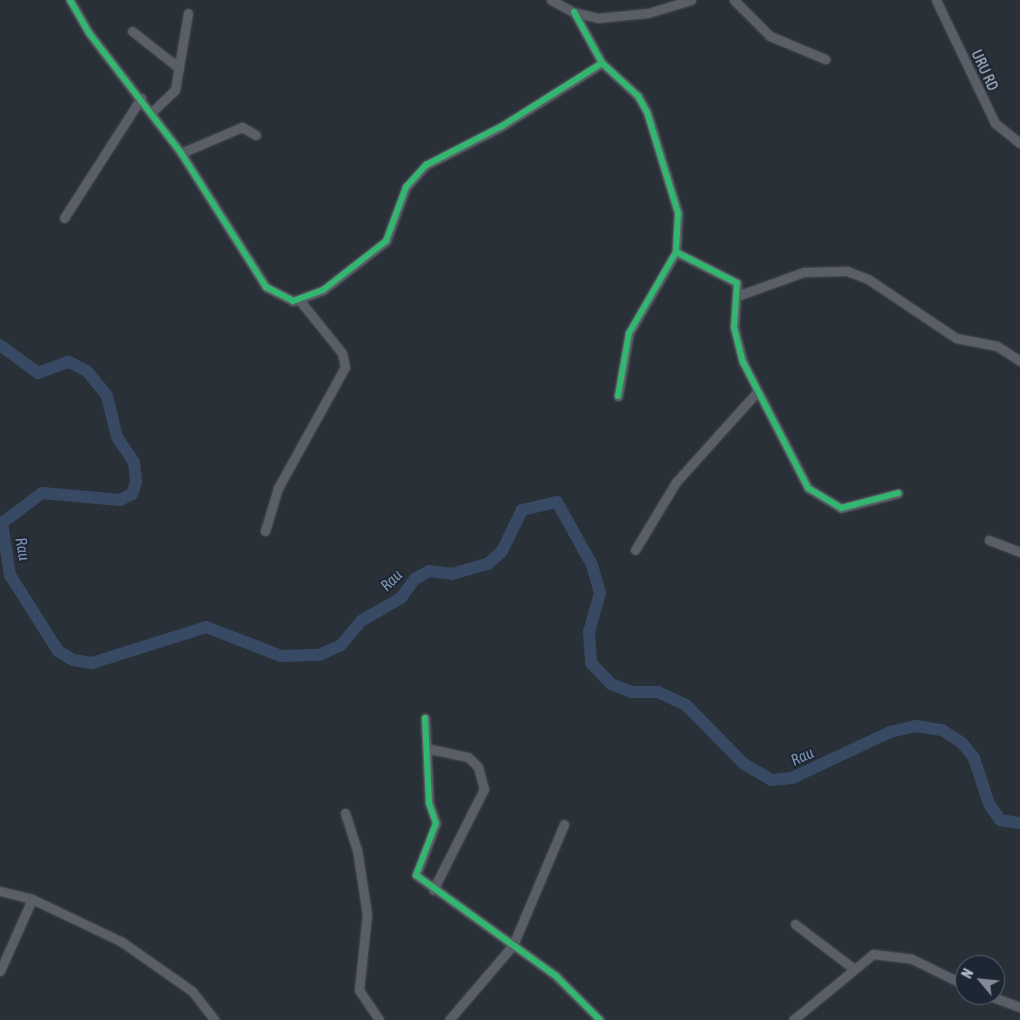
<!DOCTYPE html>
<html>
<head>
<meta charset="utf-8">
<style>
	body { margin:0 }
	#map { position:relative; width:1020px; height:1020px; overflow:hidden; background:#2a3038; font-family:"Asap Condensed",sans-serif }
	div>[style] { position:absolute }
	.river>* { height:12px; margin:-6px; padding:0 6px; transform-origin:6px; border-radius:6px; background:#384963 }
	.roads { filter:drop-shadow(0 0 1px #484c53) drop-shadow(0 0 1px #484c53) }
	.minor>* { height:9px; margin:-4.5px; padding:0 4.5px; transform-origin:4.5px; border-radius:4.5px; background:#5a5e66 }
	.cycleway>* { height:6px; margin:-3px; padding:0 3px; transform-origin:3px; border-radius:3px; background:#33b770 }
	span { translate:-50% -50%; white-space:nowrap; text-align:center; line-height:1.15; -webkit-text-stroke:4px #1d2633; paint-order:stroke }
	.street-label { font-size:15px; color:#b4bcc9 }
	.water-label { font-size:16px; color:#7c92b1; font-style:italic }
	.north { position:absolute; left:955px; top:955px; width:50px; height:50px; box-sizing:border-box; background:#1d2633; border:1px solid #59626f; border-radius:50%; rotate:298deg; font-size:14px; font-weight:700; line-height:20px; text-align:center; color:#b4bcc9 }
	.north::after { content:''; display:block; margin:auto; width:18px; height:22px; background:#848b96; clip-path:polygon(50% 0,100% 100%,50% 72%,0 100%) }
</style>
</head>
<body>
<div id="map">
	<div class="river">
		<i style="left:0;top:345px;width:47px;rotate:36.4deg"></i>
		<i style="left:38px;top:373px;width:33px;rotate:-20deg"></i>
		<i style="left:69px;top:362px;width:20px;rotate:27deg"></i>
		<i style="left:87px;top:371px;width:32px;rotate:51deg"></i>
		<i style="left:107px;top:396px;width:42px;rotate:76.3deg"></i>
		<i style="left:117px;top:437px;width:30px;rotate:56deg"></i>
		<i style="left:134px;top:462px;width:20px;rotate:84deg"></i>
		<i style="left:136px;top:482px;width:13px;rotate:108deg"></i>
		<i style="left:132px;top:494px;width:13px;rotate:153deg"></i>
		<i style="left:120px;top:500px;width:78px;rotate:-174.9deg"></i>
		<i style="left:42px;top:493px;width:50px;rotate:143.1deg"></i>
		<i style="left:2px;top:523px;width:53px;rotate:81.3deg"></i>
		<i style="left:10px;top:575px;width:90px;rotate:57.7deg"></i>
		<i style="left:58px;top:651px;width:17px;rotate:31deg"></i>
		<i style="left:73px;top:660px;width:19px;rotate:9deg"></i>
		<i style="left:92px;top:663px;width:120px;rotate:-17.5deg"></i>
		<i style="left:206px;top:627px;width:80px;rotate:21.1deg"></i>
		<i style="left:281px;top:656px;width:38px;rotate:-2deg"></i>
		<i style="left:319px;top:655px;width:24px;rotate:-24deg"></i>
		<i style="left:341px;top:645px;width:31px;rotate:-50deg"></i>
		<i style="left:361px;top:621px;width:46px;rotate:-29.9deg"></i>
		<i style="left:401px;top:598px;width:24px;rotate:-54deg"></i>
		<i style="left:415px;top:579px;width:16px;rotate:-30deg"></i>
		<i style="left:429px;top:571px;width:23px;rotate:7deg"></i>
		<i style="left:452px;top:574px;width:37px;rotate:-16deg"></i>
		<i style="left:488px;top:564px;width:19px;rotate:-43deg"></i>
		<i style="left:502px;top:551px;width:46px;rotate:-64deg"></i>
		<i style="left:522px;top:510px;width:36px;rotate:-13deg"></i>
		<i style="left:557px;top:502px;width:72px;rotate:60.9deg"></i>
		<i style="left:592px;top:565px;width:29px;rotate:74deg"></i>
		<i style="left:600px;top:593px;width:41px;rotate:105.8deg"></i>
		<i style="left:589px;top:632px;width:31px;rotate:86deg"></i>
		<i style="left:591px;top:663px;width:29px;rotate:46deg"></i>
		<i style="left:611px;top:684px;width:22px;rotate:21deg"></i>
		<i style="left:632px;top:692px;width:26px"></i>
		<i style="left:658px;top:692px;width:31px;rotate:25deg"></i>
		<i style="left:686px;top:705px;width:83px;rotate:45.5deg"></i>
		<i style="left:744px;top:764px;width:32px;rotate:30deg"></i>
		<i style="left:772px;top:780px;width:20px;rotate:-6deg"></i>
		<i style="left:792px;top:778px;width:108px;rotate:-25.1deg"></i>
		<i style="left:890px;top:732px;width:27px;rotate:-13deg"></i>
		<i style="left:916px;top:726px;width:26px;rotate:9deg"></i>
		<i style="left:942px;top:730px;width:24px;rotate:33deg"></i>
		<i style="left:962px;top:743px;width:19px;rotate:51deg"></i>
		<i style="left:974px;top:758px;width:48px;rotate:71.9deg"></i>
		<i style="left:989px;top:804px;width:19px;rotate:55deg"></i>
		<i style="left:1000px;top:820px;width:20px;rotate:9deg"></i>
	</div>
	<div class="roads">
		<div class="minor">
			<i style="left:70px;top:0;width:38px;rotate:60deg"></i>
			<i style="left:89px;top:33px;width:151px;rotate:52.5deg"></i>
			<i style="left:181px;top:153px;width:159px;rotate:57.6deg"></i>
			<i style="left:266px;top:287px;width:30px;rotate:27deg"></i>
			<i style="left:293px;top:301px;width:32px;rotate:-20deg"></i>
			<i style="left:323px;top:290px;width:80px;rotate:-37.9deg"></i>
			<i style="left:386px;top:241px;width:58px;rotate:-69.7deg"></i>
			<i style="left:406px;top:187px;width:30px;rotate:-48deg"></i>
			<i style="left:426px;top:165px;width:85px;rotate:-27.2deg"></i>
			<i style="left:502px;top:126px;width:118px;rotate:-32.2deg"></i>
			<i style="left:551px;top:0;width:26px;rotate:28deg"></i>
			<i style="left:574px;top:12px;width:25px;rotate:14deg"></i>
			<i style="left:598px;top:18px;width:50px;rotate:-5.7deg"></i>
			<i style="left:648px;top:13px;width:45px;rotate:-16.8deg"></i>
			<i style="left:734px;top:0;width:51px;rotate:45deg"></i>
			<i style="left:770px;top:36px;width:60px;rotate:22.7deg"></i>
			<i style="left:936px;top:0;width:136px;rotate:64.4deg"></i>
			<i style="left:995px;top:123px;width:32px;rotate:39deg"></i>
			<i style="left:574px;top:12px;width:58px;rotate:61.2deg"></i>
			<i style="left:602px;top:63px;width:49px;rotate:42.5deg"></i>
			<i style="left:638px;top:96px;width:18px;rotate:61deg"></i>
			<i style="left:647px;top:112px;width:106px;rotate:72.9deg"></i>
			<i style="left:678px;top:213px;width:39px;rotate:93deg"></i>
			<i style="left:676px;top:252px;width:94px;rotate:120.1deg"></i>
			<i style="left:629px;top:333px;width:64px;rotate:99.9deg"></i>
			<i style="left:132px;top:31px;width:60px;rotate:38.2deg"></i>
			<i style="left:152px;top:112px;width:32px;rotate:-44deg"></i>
			<i style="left:175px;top:90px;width:78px;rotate:-80.4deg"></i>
			<i style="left:181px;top:153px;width:66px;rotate:-23.1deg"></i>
			<i style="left:242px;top:127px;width:16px;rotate:30deg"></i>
			<i style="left:64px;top:218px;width:143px;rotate:-57.3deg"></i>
			<i style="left:676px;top:252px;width:68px;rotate:26.9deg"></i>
			<i style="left:737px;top:283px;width:44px;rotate:93.9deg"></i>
			<i style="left:734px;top:327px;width:36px;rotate:76deg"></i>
			<i style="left:743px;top:362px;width:142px;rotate:62.7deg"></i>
			<i style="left:808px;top:488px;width:39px;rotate:31deg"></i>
			<i style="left:841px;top:508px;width:59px;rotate:-14.7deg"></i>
			<i style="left:737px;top:296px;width:71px;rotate:-19.7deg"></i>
			<i style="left:804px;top:272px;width:43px;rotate:-1.3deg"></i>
			<i style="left:847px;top:271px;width:22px;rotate:21deg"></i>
			<i style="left:868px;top:279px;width:106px;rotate:33.8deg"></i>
			<i style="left:956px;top:338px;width:42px;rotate:11deg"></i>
			<i style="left:997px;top:346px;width:27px;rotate:33deg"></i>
			<i style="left:265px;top:531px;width:45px;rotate:-73.2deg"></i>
			<i style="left:278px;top:488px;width:138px;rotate:-61deg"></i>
			<i style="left:345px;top:367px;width:14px;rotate:-102deg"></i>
			<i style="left:342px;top:353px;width:65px;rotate:-128.8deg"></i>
			<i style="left:989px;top:540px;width:33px;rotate:21deg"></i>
			<i style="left:635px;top:550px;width:79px;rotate:-58.9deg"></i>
			<i style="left:676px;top:482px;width:122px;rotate:-48deg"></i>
			<i style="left:425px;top:718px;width:85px;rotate:87.3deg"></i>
			<i style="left:429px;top:803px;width:21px;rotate:71deg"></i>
			<i style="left:436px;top:823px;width:56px;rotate:111deg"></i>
			<i style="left:416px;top:875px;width:173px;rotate:35.8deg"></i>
			<i style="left:556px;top:976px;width:62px;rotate:45deg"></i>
			<i style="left:430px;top:749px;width:39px;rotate:12deg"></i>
			<i style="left:468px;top:757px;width:14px;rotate:45deg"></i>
			<i style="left:478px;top:767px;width:23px;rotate:75deg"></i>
			<i style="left:484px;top:789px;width:113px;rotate:116.8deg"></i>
			<i style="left:345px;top:813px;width:38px;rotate:72deg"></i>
			<i style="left:357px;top:849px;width:66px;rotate:81.3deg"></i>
			<i style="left:367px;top:914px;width:76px;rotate:96deg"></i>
			<i style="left:359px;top:990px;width:36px;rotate:56deg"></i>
			<i style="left:0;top:891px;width:33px;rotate:14deg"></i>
			<i style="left:32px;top:899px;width:100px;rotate:25.5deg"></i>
			<i style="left:122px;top:942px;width:85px;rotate:35deg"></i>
			<i style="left:192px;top:991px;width:37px;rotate:52deg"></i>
			<i style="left:795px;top:924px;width:74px;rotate:37.3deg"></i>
			<i style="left:0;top:971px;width:79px;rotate:-66deg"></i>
			<i style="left:987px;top:995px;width:35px;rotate:20deg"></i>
			<i style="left:449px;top:1020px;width:99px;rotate:-49.5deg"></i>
			<i style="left:513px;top:945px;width:131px;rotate:-67.1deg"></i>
			<i style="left:793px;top:1020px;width:104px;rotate:-39.5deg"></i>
			<i style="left:873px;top:954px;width:39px;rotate:7deg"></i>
			<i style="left:912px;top:959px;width:59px;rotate:26.1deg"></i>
		</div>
	</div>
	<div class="cycleway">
		<i style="left:70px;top:0;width:38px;rotate:60deg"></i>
		<i style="left:89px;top:33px;width:151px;rotate:52.5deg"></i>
		<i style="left:181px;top:153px;width:159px;rotate:57.6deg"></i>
		<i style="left:266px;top:287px;width:30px;rotate:27deg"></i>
		<i style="left:293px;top:301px;width:32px;rotate:-20deg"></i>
		<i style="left:323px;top:290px;width:80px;rotate:-37.9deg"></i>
		<i style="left:386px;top:241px;width:58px;rotate:-69.7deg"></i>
		<i style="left:406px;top:187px;width:30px;rotate:-48deg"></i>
		<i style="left:426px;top:165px;width:85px;rotate:-27.2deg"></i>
		<i style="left:502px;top:126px;width:118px;rotate:-32.2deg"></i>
		<i style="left:574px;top:12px;width:58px;rotate:61.2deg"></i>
		<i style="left:602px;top:63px;width:49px;rotate:42.5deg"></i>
		<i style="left:638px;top:96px;width:18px;rotate:61deg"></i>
		<i style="left:647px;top:112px;width:106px;rotate:72.9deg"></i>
		<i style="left:678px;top:213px;width:39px;rotate:93deg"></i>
		<i style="left:676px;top:252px;width:94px;rotate:120.1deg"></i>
		<i style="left:629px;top:333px;width:64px;rotate:99.9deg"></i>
		<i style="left:676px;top:252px;width:68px;rotate:26.9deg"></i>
		<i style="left:737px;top:283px;width:44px;rotate:93.9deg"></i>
		<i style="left:734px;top:327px;width:36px;rotate:76deg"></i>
		<i style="left:743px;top:362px;width:142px;rotate:62.7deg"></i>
		<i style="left:808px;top:488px;width:39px;rotate:31deg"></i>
		<i style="left:841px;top:508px;width:59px;rotate:-14.7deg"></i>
		<i style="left:425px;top:718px;width:85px;rotate:87.3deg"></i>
		<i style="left:429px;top:803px;width:21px;rotate:71deg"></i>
		<i style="left:436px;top:823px;width:56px;rotate:111deg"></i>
		<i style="left:416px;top:875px;width:173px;rotate:35.8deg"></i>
		<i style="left:556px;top:976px;width:62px;rotate:45deg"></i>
	</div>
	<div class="street-label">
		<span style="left:985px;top:70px;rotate:65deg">URU RD</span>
	</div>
	<div class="water-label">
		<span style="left:23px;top:549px;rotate:80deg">Rau</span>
		<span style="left:391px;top:580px;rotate:-45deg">Rau</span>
		<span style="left:802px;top:756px;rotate:-25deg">Rau</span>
	</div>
	<div class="north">N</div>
</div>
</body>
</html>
